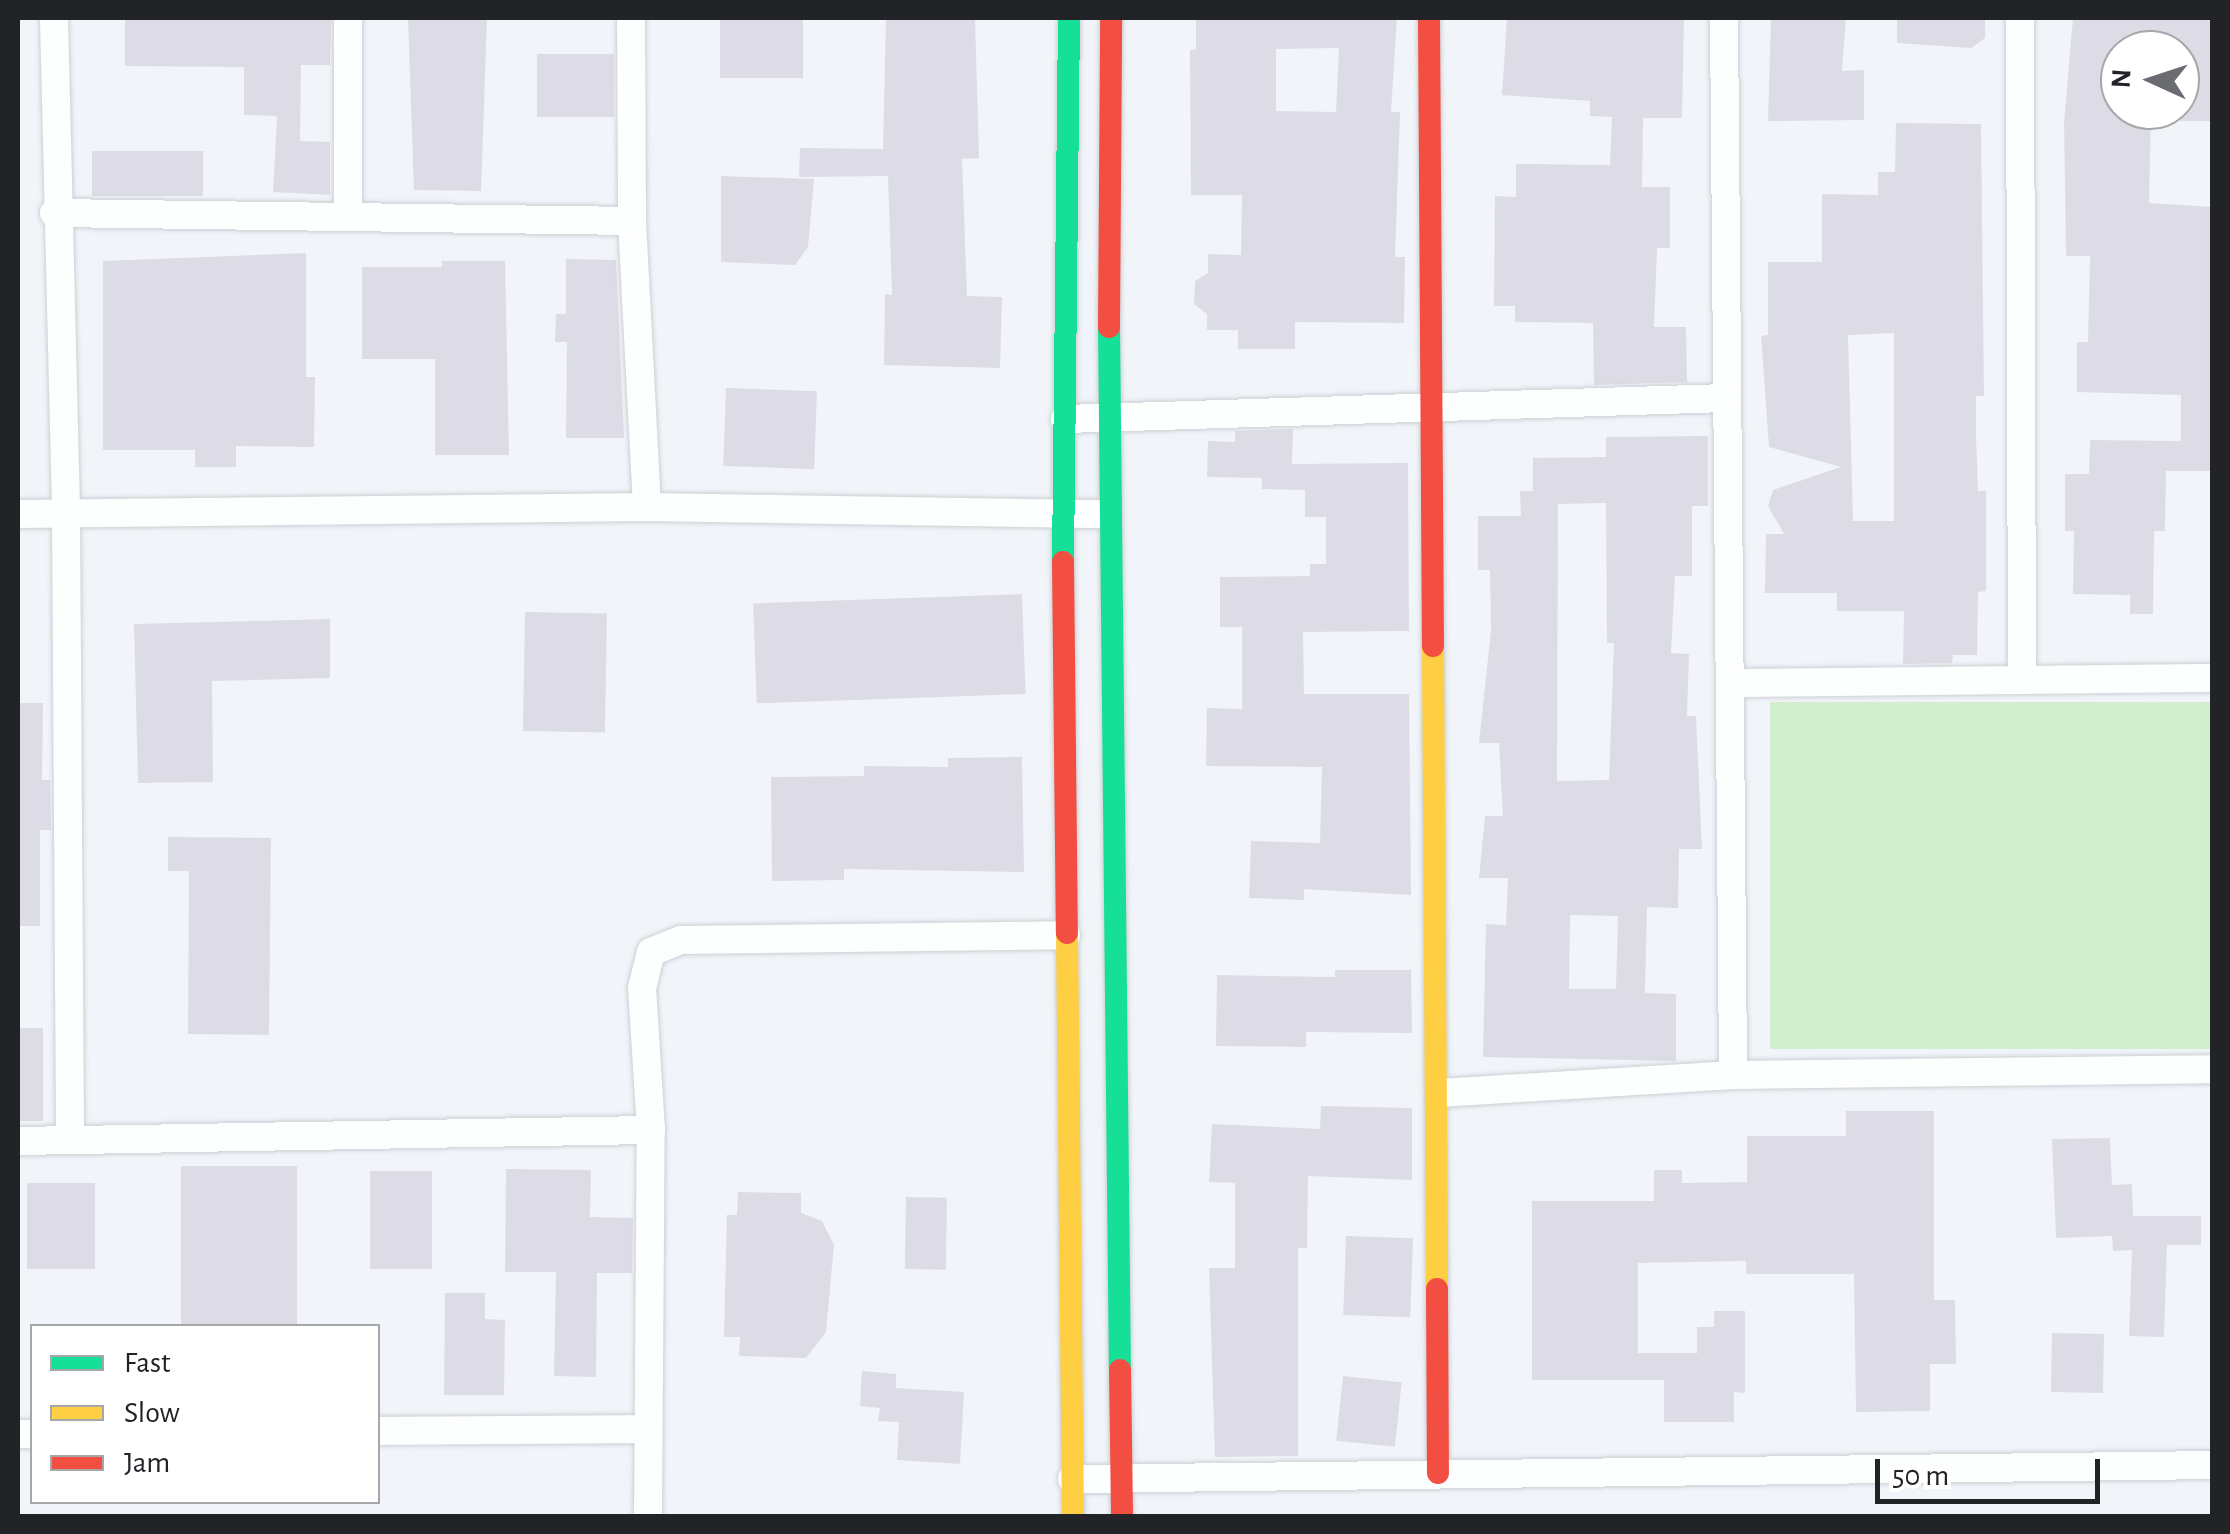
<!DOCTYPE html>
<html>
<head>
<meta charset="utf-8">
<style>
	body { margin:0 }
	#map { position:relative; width:2230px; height:1534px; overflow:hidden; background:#f1f5fa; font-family:"Alegreya Sans",sans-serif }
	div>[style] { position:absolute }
	.green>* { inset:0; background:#d3eecd; transform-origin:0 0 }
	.building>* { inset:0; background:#dddce6; transform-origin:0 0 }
	.roads { filter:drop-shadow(0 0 2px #cdd0d3) drop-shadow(0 0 2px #cdd0d3) }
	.street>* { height:28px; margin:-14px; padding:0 14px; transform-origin:14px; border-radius:14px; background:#fdfefe }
	.fast>* { height:22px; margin:-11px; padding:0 11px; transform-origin:11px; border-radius:11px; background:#16e098 }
	.slow>* { height:22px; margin:-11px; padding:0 11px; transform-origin:11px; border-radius:11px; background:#ffcf43 }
	.jam>* { height:22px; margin:-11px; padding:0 11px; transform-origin:11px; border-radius:11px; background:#f24e42 }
	span { translate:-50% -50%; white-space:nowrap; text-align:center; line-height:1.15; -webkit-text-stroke:10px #fff; paint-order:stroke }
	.frame { position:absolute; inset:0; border:20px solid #212327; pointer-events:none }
	.legend { position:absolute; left:30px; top:1324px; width:350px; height:180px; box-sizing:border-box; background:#fff; border:2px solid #a6a7a9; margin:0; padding:12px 18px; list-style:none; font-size:30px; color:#212327 }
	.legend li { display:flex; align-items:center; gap:20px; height:50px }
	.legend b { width:50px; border:2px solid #a6a7a9 }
	.north { position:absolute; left:2100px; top:30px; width:100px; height:100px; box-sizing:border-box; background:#fff; border:2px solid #a6a7a9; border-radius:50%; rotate:273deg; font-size:28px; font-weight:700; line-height:40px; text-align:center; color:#212327 }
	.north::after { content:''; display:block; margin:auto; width:35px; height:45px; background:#6a6c71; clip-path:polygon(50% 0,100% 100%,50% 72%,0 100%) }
	.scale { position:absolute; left:1875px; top:1459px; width:225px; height:45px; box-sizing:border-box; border:5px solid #212327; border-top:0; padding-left:12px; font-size:30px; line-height:35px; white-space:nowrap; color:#212327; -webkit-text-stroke:8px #fff; paint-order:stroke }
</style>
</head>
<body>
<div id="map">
	<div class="green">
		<i style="left:2212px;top:702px;width:347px;height:442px;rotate:90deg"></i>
	</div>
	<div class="building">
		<i style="clip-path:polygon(125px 18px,331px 18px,330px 65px,301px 65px,300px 141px,330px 142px,330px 195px,273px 192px,277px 116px,244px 115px,244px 67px,125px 66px)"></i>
		<i style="clip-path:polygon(408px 18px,487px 18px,481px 191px,414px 190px)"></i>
		<i style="left:720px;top:18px;width:83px;height:60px"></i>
		<i style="clip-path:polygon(886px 18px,975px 18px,979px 158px,962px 159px,967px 296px,1002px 297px,1000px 368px,884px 365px,885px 294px,892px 295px,888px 176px,799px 177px,800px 148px,883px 149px)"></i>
		<i style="clip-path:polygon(evenodd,1196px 18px,1397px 18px,1391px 112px,1400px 112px,1395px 257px,1405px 257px,1404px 323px,1295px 322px,1295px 349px,1238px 349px,1238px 330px,1207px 330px,1207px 314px,1194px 304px,1195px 281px,1208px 273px,1208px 254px,1241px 255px,1242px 195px,1191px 195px,1190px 50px,1196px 49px,1196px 18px,1339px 48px,1336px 112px,1276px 111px,1276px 49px,1339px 48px)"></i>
		<i style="clip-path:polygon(1507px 18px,1684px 18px,1682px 118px,1643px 118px,1642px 187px,1670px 187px,1670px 248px,1657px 248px,1654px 327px,1686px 327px,1687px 382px,1594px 385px,1593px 323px,1515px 322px,1515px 306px,1494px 306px,1495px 196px,1516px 197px,1516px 164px,1610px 165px,1612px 117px,1590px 116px,1590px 101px,1502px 95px)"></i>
		<i style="clip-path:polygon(1771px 18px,1846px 18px,1842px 71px,1864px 70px,1864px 120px,1768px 121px)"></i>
		<i style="clip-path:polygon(1897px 18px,1985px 18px,1985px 38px,1971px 48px,1897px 43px)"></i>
		<i style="clip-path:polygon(2073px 18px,2212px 18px,2212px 121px,2180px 121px,2180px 43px,2120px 43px,2120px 110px,2151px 110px,2149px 203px,2212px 207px,2212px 471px,2166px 471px,2165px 531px,2154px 531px,2153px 614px,2130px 614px,2130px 595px,2073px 594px,2074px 531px,2065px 531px,2065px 474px,2089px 474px,2090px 440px,2181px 441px,2181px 395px,2077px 392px,2077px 342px,2088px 342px,2090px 256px,2066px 256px,2064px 122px)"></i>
		<i style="left:537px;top:54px;width:77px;height:63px"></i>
		<i style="clip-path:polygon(evenodd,1896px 123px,1981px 124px,1984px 396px,1976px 396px,1976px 437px,1978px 491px,1986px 491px,1986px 591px,1978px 592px,1977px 655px,1953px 655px,1952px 663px,1903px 664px,1904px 611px,1837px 611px,1837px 593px,1765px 593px,1766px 534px,1784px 534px,1768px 506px,1773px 490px,1841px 467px,1769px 447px,1761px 336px,1768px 335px,1768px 262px,1822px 262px,1822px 194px,1878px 195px,1878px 172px,1895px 172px,1896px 123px,1894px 333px,1894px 521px,1853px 521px,1848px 335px,1894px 333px)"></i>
		<i style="left:92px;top:151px;width:111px;height:45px"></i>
		<i style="clip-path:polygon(721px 176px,814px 179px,808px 247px,795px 265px,721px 262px)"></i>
		<i style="clip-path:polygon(306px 253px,306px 377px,315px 377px,314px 447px,236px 446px,236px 467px,195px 467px,195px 450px,103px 450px,103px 261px)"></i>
		<i style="clip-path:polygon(566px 259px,616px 260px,624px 438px,566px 438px,567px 342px,555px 342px,556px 314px,566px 314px)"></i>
		<i style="clip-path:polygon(442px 261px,505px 261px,509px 455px,435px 455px,435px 359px,362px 359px,362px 267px,442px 267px)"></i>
		<i style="left:726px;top:388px;width:91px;height:78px;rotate:2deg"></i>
		<i style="clip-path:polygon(1293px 429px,1292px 464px,1408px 463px,1409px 631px,1303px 632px,1304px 694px,1409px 694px,1411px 895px,1304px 889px,1304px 900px,1249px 898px,1251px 841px,1320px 843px,1322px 767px,1206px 766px,1207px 708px,1242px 709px,1242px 627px,1220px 627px,1220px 577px,1310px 576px,1310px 564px,1326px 564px,1326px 517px,1305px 517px,1305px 490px,1262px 489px,1262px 478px,1207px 477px,1208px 441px,1235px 442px,1235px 431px)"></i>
		<i style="clip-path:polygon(evenodd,1708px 436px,1708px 506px,1692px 506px,1692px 576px,1675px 576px,1671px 653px,1689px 654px,1687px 716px,1696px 716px,1702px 849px,1679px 849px,1678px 908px,1647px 907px,1645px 993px,1676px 994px,1676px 1061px,1483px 1057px,1486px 924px,1506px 925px,1508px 878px,1479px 878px,1485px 816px,1503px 816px,1499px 743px,1479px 743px,1491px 630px,1490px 570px,1478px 570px,1478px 516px,1521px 516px,1520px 491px,1533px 491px,1533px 458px,1606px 457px,1606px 437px,1708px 436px,1606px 503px,1607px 643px,1614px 643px,1609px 780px,1557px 781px,1558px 504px,1606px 503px,1708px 436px,1570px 915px,1618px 916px,1616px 989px,1569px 989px,1570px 915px)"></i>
		<i style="left:1022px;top:594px;width:100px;height:269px;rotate:88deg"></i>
		<i style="left:525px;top:612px;width:82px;height:119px;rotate:1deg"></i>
		<i style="clip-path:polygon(330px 619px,330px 678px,212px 681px,213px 782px,138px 783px,134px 624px)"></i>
		<i style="clip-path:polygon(18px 703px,43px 703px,42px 780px,50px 780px,51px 830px,40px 830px,40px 926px,18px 926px)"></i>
		<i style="clip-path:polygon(1022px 757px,1024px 872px,844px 869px,844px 880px,772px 881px,771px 777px,864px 776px,864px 766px,948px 767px,948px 758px)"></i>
		<i style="clip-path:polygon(168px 837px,271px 838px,269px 1035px,188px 1034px,189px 871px,168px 871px)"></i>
		<i style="clip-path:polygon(1335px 970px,1411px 970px,1412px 1033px,1306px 1032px,1306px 1047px,1216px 1046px,1217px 975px,1335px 977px)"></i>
		<i style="left:18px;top:1028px;width:25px;height:93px"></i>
		<i style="clip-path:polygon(1321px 1106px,1412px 1108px,1412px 1180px,1308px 1176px,1307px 1248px,1298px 1248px,1298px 1456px,1215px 1457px,1209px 1268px,1235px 1268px,1235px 1183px,1209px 1182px,1212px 1124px,1320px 1129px)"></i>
		<i style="clip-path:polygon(1846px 1111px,1934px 1111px,1934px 1300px,1955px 1300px,1956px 1364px,1930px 1364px,1930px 1411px,1856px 1412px,1854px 1274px,1746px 1274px,1746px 1261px,1638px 1263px,1638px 1353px,1697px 1353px,1697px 1327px,1714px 1327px,1714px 1311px,1745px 1311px,1745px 1393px,1734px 1392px,1734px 1422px,1664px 1422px,1664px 1380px,1532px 1380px,1532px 1201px,1654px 1201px,1654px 1170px,1682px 1170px,1682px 1183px,1747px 1182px,1747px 1136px,1846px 1136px)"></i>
		<i style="clip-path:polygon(2110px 1138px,2112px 1185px,2132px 1184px,2133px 1216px,2201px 1216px,2201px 1245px,2167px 1245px,2164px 1337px,2129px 1336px,2132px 1250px,2113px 1251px,2112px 1236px,2056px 1238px,2052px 1139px)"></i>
		<i style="left:181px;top:1166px;width:116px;height:160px"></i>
		<i style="clip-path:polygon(506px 1169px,591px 1170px,590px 1217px,633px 1218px,632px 1273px,597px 1273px,596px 1377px,554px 1376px,556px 1272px,505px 1272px)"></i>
		<i style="left:370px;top:1171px;width:62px;height:98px"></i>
		<i style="left:27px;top:1183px;width:68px;height:86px"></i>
		<i style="clip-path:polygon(738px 1192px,801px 1193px,801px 1213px,822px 1221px,834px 1245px,826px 1332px,806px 1358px,739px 1356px,740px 1337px,724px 1337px,727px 1215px,737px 1215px)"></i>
		<i style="left:906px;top:1197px;width:41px;height:72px;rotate:1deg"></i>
		<i style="left:1346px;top:1236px;width:67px;height:79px;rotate:2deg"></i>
		<i style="clip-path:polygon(445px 1293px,485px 1293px,485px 1319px,505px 1320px,504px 1395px,444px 1395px)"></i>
		<i style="left:2052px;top:1333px;width:52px;height:59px;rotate:1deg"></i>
		<i style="clip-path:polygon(862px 1371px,896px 1374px,896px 1388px,964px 1392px,960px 1464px,897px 1460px,899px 1422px,878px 1421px,880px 1408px,860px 1406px)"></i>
		<i style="left:1343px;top:1376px;width:59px;height:65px;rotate:6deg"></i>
	</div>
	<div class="roads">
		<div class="street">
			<i style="left:54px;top:18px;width:495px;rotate:88.6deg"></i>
			<i style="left:66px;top:513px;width:626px;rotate:89.63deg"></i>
			<i style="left:631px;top:18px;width:203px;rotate:89.7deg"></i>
			<i style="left:632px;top:221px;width:286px;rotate:87deg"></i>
			<i style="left:1724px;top:18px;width:1057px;rotate:89.51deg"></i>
			<i style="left:2020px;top:18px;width:662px;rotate:89.83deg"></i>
			<i style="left:54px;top:213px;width:578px;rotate:0.79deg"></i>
			<i style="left:348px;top:216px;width:198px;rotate:-90deg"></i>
			<i style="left:1065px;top:419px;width:662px;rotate:-1.82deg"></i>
			<i style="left:18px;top:514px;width:629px;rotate:-0.64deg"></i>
			<i style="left:647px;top:507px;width:461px;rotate:0.9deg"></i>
			<i style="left:1733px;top:683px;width:479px;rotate:-0.6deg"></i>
			<i style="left:1439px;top:1093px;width:295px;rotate:-3.5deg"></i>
			<i style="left:1733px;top:1075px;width:479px;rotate:-0.7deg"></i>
			<i style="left:18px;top:1141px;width:633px;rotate:-1deg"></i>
			<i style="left:378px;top:1431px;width:269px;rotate:-0.4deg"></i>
			<i style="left:18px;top:1434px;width:14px"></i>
			<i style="left:1072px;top:1479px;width:1140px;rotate:-0.7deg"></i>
			<i style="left:648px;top:1516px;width:386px;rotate:-89.6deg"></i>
			<i style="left:651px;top:1130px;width:142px;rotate:-93.6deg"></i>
			<i style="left:642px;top:988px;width:37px;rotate:-76deg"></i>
			<i style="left:651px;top:952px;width:32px;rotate:-22deg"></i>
			<i style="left:681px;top:940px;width:385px;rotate:-0.7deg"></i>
		</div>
		<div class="fast">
			<i style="left:1109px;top:327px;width:1043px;rotate:89.4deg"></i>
			<i style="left:1063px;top:562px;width:544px;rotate:-89.37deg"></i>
		</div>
		<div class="slow">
			<i style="left:1433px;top:646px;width:643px;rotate:89.64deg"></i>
			<i style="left:1067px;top:933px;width:583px;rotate:89.41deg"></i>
		</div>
		<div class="jam">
			<i style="left:1429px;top:18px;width:628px;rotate:89.64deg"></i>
			<i style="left:1109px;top:327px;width:309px;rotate:-89.6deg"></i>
			<i style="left:1063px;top:562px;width:371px;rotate:89.4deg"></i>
			<i style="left:1437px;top:1289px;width:184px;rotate:89.7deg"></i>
			<i style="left:1120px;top:1370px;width:146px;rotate:89.2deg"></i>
		</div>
	</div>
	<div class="frame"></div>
	<ul class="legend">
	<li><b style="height:12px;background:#16e098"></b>Fast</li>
	<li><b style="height:12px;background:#ffcf43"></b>Slow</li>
	<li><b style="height:12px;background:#f24e42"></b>Jam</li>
	</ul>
	<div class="north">N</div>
	<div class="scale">50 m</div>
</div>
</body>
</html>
